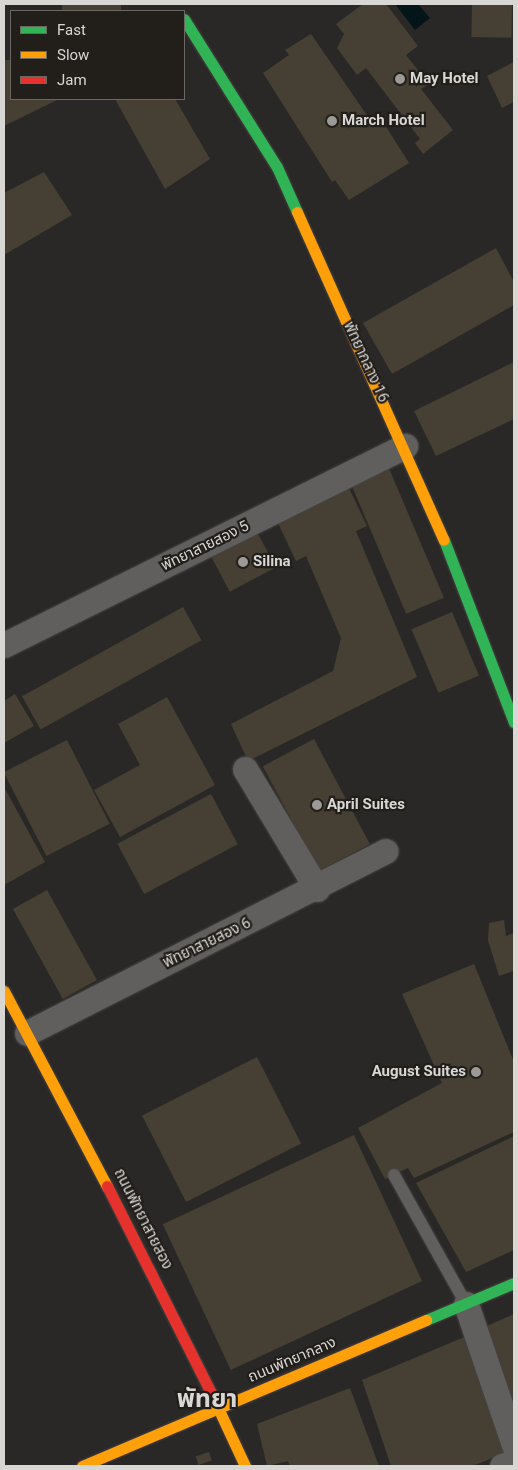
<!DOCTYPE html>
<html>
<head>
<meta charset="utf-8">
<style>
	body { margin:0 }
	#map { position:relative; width:518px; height:1470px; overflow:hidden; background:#2a2826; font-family:Roboto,"Noto Sans Thai",sans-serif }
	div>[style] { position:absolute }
	.water>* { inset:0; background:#041519 }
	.building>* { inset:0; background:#463f34; transform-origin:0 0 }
	.roads { filter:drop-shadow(0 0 1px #464443) drop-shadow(0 0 1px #464443) }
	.lane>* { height:12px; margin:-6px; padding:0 6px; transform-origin:6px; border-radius:6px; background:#615f5d }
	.street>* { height:25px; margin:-12.5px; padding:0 12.5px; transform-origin:12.5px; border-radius:12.5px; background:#615f5d }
	.fast>* { height:11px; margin:-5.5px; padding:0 5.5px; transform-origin:5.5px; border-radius:5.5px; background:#30b455 }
	.slow>* { height:11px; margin:-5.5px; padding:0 5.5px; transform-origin:5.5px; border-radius:5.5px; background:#ff9f0a }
	.jam>* { height:11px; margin:-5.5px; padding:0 5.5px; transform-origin:5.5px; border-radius:5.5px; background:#e5322d }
	.dots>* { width:14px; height:14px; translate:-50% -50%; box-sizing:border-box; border:2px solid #221e1a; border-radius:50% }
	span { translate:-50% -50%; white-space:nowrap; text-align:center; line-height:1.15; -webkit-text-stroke:4.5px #221e1a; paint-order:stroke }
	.poi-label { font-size:15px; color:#d9d7d4; font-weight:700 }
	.left { translate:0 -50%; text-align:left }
	.right { translate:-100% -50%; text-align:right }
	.street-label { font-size:15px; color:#d9d7d4 }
	.town-label { font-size:25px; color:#d9d7d4; font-weight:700 }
	.frame { position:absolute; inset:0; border:5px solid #d9d7d4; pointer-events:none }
	.legend { position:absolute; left:10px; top:10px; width:175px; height:90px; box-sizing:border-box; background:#221e1a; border:1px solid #6b6864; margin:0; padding:6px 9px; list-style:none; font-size:15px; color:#d9d7d4 }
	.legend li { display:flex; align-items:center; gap:10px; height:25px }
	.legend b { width:25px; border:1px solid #6b6864 }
</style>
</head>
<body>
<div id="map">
	<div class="water">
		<i style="clip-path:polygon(395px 4px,418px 4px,430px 18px,415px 30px)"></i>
	</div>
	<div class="building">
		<i style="left:62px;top:4px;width:59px;height:8px"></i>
		<i style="clip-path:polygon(363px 4px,386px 4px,418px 46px,406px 55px,429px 84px,421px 89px,453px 130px,423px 154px,415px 143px,420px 139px,366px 68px,357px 75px,337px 48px,344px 34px,336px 24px)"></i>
		<i style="left:472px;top:4px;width:40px;height:33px;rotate:1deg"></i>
		<i style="clip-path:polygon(311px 34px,373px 124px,380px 117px,409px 163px,349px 200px,335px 180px,332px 182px,263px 73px,289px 55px,285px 50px)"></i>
		<i style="clip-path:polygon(4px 60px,11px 60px,11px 99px,59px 99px,4px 126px)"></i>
		<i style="clip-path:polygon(514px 62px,514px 102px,502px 108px,487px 76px)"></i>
		<i style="clip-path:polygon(115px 99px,175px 99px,210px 159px,165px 189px)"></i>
		<i style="clip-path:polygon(44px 172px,72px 215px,4px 255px,4px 193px)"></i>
		<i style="clip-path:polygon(496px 248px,514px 282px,514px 305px,392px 374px,363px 323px)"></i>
		<i style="clip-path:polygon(514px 362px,514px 419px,436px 456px,414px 411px)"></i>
		<i style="left:388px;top:466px;width:143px;height:41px;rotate:67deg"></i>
		<i style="clip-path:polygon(347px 484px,367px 526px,356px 531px,417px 677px,248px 761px,231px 724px,333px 671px,341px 638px,306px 556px,296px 561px,276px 519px)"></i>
		<i style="left:257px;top:532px;width:40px;height:52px;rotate:62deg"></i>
		<i style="left:183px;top:607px;width:38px;height:184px;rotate:61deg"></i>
		<i style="left:452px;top:612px;width:69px;height:44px;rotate:67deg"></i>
		<i style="clip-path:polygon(15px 694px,34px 726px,4px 743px,4px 701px)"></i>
		<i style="clip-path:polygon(167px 697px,215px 785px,120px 837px,94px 790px,140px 765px,118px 724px)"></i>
		<i style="left:314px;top:739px;width:119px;height:58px;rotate:62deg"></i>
		<i style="left:67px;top:740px;width:94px;height:71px;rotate:63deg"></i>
		<i style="clip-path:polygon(4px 787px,45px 862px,4px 885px)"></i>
		<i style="left:211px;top:794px;width:57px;height:106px;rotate:62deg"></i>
		<i style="left:47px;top:890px;width:103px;height:39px;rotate:61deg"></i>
		<i style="clip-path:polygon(504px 920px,506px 936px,514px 933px,514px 971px,499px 976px,488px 940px,489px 923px)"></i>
		<i style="clip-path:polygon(474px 964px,514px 1062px,514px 1132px,414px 1178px,408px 1168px,385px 1179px,358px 1128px,442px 1083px,402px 994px)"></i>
		<i style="left:257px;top:1057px;width:97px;height:129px;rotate:63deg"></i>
		<i style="left:354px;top:1135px;width:161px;height:211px;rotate:65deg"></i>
		<i style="clip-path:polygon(514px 1136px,514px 1250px,466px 1272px,416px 1183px)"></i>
		<i style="clip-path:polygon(514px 1314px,514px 1417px,482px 1328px)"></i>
		<i style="clip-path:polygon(469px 1335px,508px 1452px,472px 1466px,391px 1466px,362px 1380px)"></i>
		<i style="clip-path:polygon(350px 1388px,379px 1466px,290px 1466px,288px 1461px,267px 1466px,257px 1424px)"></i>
		<i style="left:209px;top:1452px;width:9px;height:14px;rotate:72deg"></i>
	</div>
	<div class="roads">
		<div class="lane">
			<i style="left:394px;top:1175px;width:148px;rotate:60.8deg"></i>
		</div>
		<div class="street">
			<i style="left:4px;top:645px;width:448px;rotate:-26.4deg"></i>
			<i style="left:245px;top:769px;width:140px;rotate:59deg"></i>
			<i style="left:27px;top:1033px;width:402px;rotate:-26.9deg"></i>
			<i style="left:466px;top:1304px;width:149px;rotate:71.2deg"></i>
			<i style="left:502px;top:1466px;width:13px;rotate:-18deg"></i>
		</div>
		<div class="fast">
			<i style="left:184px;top:19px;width:175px;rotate:57.9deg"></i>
			<i style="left:277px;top:167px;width:49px;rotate:66deg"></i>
			<i style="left:444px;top:540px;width:195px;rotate:69deg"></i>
			<i style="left:426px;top:1320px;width:95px;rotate:-22.8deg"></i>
		</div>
		<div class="slow">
			<i style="left:297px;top:212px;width:359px;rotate:65.9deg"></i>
			<i style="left:4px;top:991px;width:221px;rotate:62.2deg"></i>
			<i style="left:211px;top:1393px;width:81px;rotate:65deg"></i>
			<i style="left:82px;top:1466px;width:374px;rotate:-23deg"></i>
		</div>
		<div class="jam">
			<i style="left:107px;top:1186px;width:232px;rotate:63.3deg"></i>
		</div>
	</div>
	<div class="dots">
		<i style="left:400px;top:79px;background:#9c9a97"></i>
		<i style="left:332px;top:121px;background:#9c9a97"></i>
		<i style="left:243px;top:562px;background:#9c9a97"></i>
		<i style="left:317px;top:805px;background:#9c9a97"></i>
		<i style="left:476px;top:1072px;background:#9c9a97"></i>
	</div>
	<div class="poi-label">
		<span class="left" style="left:410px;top:79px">May Hotel</span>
		<span class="left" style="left:342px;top:121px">March Hotel</span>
		<span class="left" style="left:253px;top:562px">Silina</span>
		<span class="left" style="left:327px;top:805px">April Suites</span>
		<span class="right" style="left:466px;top:1072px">August Suites</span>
	</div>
	<div class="street-label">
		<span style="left:366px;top:362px;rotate:65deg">พัทยากลาง 16</span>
		<span style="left:205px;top:546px;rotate:-26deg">พัทยาสายสอง 5</span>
		<span style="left:207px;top:943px;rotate:-26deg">พัทยาสายสอง 6</span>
		<span style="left:143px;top:1219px;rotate:63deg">ถนนพัทยาสายสอง</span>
		<span style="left:292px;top:1360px;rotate:-23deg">ถนนพัทยากลาง</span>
	</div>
	<div class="town-label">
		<span style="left:207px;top:1399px">พัทยา</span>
	</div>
	<div class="frame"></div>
	<ul class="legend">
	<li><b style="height:6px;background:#30b455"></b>Fast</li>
	<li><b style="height:6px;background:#ff9f0a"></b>Slow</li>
	<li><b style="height:6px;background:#e5322d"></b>Jam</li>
	</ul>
</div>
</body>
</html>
